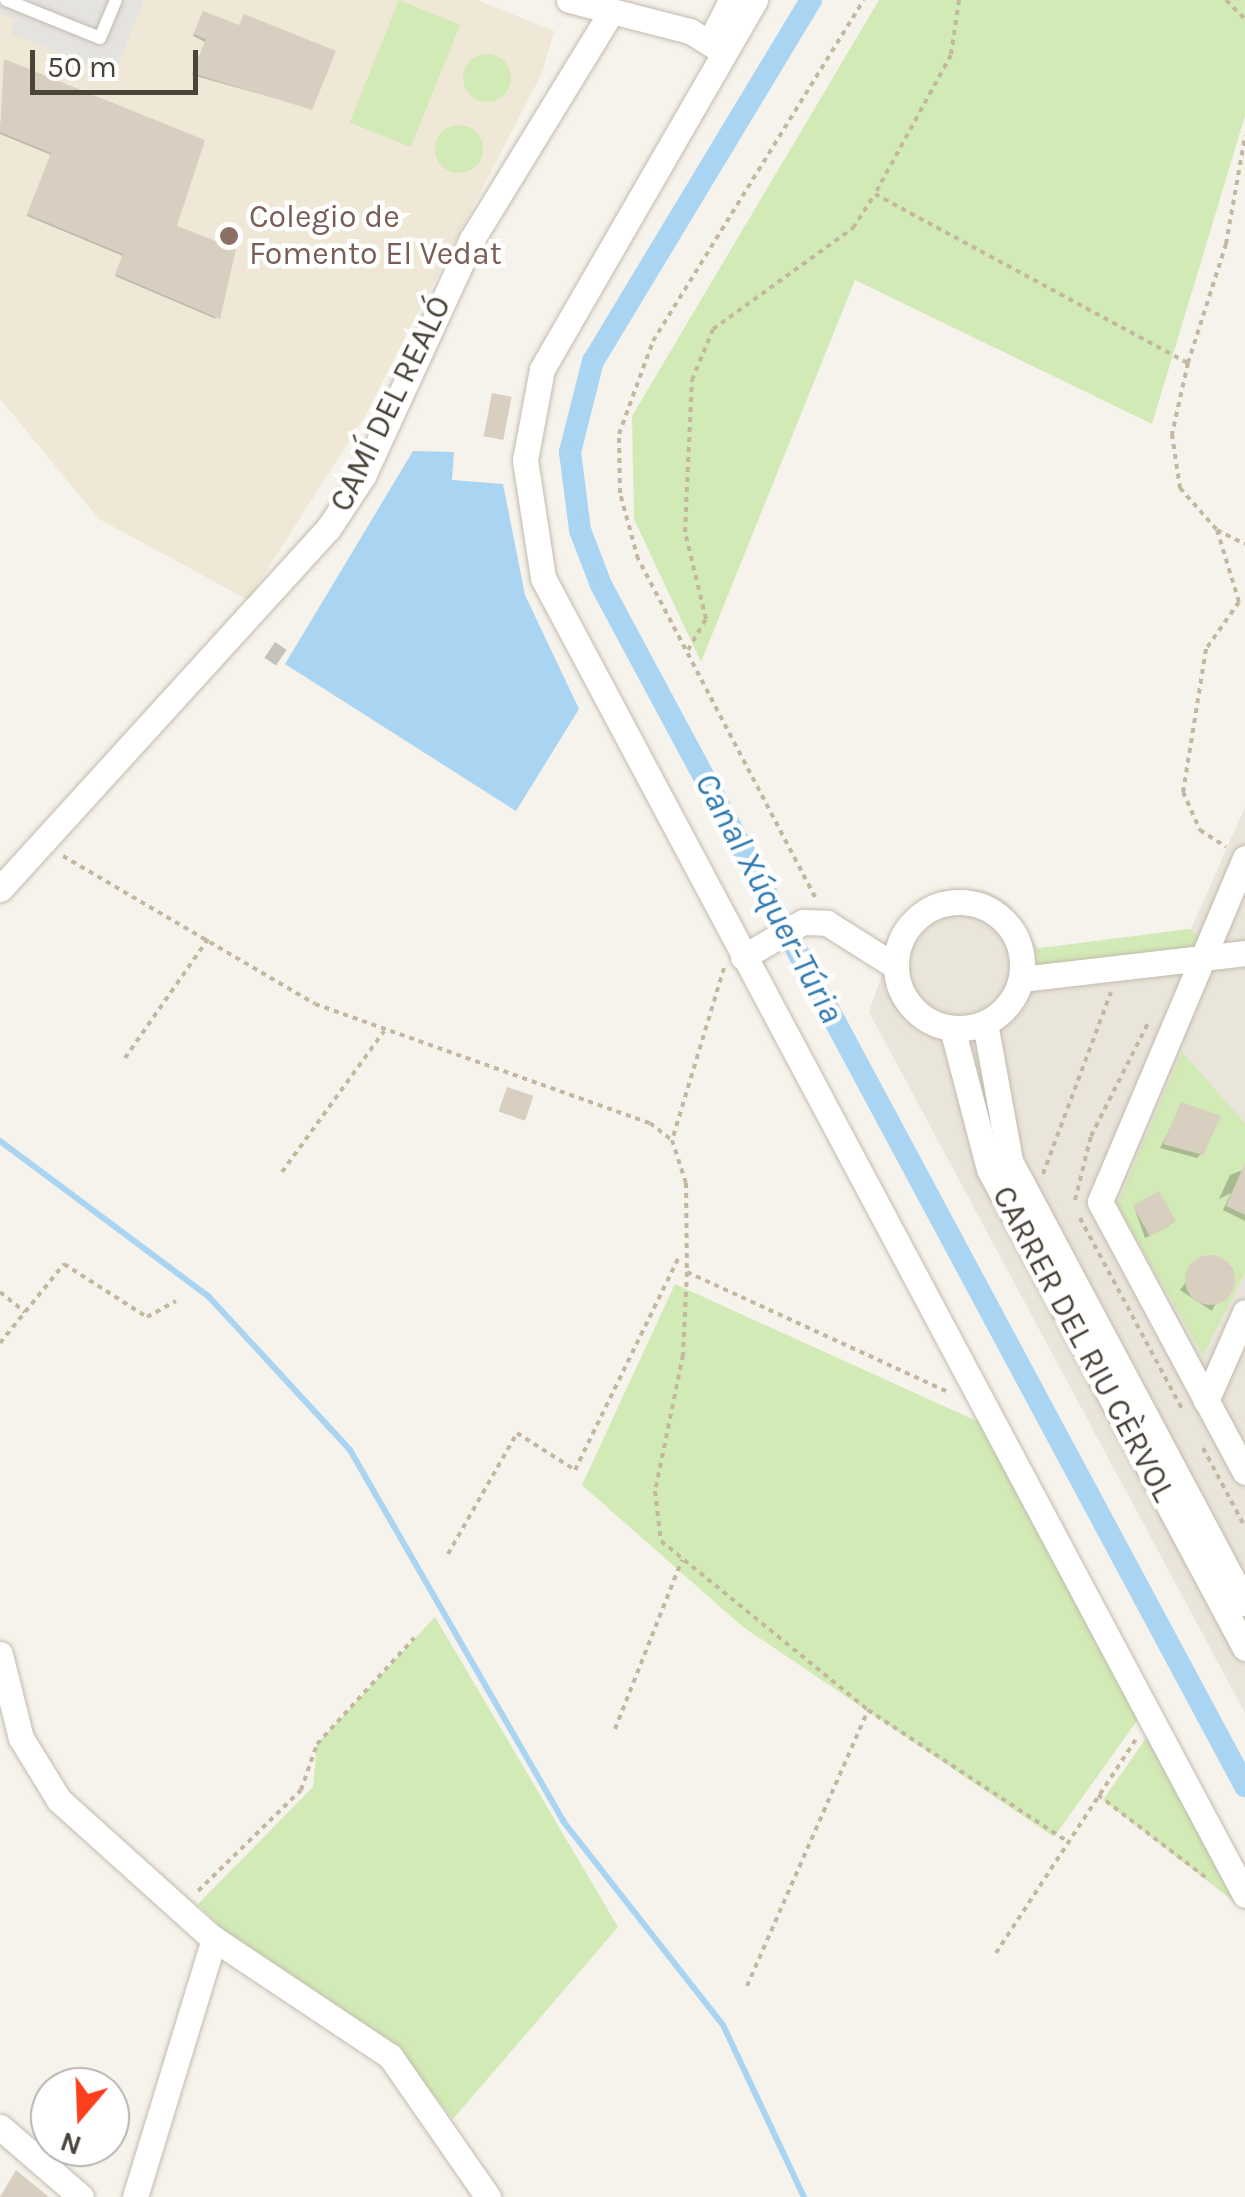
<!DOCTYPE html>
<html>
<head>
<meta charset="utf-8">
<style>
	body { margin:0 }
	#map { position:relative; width:1245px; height:2197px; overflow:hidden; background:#f6f3ec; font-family:Karla,sans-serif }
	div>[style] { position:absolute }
	.residential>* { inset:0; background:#eae5da }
	.education>* { inset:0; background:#efe8d6 }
	.green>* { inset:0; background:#d2eab5; transform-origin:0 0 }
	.round { border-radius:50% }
	.parking>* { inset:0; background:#e5e3e0 }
	.water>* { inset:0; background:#a9d4f2 }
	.shadow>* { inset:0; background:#0003; transform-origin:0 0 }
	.stream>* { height:6px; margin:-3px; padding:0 3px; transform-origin:3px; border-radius:3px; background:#a9d4f2 }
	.canal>* { height:22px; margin:-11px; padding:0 11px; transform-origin:11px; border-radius:11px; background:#a9d4f2 }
	.building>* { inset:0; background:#d8cfc1; transform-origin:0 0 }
	.path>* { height:4px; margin-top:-2px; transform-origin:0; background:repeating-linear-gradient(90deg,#c4b79f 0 5px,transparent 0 10px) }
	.roads { filter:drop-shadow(0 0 2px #c2bbae) drop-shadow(0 0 2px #c2bbae) }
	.service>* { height:12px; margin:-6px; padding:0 6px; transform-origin:6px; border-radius:6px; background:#fff }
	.minor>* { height:25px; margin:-12.5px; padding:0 12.5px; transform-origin:12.5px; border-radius:12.5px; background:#fff }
	.minor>.ring { margin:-12.5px; padding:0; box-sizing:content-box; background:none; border:25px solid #fff; border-radius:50% }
	.dots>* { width:28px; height:28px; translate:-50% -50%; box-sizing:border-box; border:5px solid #fff; border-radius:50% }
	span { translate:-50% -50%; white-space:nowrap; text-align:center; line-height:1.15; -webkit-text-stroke:9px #fff; paint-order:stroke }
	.education-label { font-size:32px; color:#785e54 }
	.left { translate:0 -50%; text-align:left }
	.street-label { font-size:32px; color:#4b4439 }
	.water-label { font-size:35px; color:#2e7ab2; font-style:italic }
	.north { position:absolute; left:30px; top:2067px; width:100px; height:100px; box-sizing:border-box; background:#fff; border:2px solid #b7b4b0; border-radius:50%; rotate:199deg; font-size:28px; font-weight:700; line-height:40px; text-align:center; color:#4b4439 }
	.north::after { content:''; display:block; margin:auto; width:35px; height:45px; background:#fc3f1d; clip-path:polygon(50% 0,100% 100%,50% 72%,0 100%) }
	.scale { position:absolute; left:30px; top:50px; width:168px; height:45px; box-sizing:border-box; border:5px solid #4b4439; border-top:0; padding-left:12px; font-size:30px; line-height:35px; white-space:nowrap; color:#4b4439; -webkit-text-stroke:8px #fff; paint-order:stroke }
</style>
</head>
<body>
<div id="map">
	<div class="residential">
		<i style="clip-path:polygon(1245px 807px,1245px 1713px,869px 1012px,901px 918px,942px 890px,985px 890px,1008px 902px,1038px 948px,1191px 929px)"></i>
	</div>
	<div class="education">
		<i style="clip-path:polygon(0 0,477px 0,554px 31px,542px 73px,365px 416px,248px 600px,99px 519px,0 399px)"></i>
	</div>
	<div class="green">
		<i style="left:399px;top:0;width:66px;height:132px;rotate:22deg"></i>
		<i style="clip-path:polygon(879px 0,1245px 0,1245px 116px,1152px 424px,855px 280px,701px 662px,634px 519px,632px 416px)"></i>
		<i class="round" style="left:463px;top:54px;width:48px;height:48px"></i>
		<i class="round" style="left:435px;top:125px;width:48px;height:48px"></i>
		<i style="clip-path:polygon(1189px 929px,1200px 937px,1194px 948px,1038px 969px,1036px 949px)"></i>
		<i style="clip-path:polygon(1182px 1052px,1245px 1123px,1245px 1273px,1203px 1355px,1117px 1205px)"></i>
		<i style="clip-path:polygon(675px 1284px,981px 1423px,1139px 1718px,1054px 1837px,743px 1627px,582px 1485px)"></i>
		<i style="clip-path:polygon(435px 1617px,618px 1927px,453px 2119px,398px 2051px,231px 1938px,198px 1904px,313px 1787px,317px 1744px)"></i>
		<i style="clip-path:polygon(1148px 1735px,1241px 1907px,1103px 1800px)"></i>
	</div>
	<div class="parking">
		<i style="clip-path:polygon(0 0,144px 0,114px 75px,10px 33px,16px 20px,0 13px)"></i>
	</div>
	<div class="water">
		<i style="clip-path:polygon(413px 451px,454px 452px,452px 480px,503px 484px,525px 595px,579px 709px,516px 811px,285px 664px)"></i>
	</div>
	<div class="shadow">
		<i style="clip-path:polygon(201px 16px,238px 28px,310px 108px,192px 75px,205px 42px,193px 36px)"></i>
		<i style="clip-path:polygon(5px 62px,174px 227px,216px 319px,115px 276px,123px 256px,27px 216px,51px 155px,0 134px)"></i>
		<i style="left:275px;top:642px;width:14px;height:19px;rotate:34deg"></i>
		<i style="clip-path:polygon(1182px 1105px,1201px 1154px,1197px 1158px,1160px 1148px)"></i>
		<i style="clip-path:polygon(1245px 1169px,1245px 1221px,1223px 1210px,1231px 1193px,1219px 1199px,1230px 1175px)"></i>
		<i style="clip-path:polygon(1134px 1207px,1169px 1226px,1145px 1238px)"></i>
		<i style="clip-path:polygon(1205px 1256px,1233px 1268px,1212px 1311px,1180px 1290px)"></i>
	</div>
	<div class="stream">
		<i style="left:0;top:1141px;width:261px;rotate:36.7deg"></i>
		<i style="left:209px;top:1297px;width:208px;rotate:47.3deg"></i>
		<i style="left:350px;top:1450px;width:428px;rotate:60.1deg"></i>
		<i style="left:563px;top:1821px;width:259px;rotate:51.9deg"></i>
		<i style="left:723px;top:2025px;width:190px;rotate:64.8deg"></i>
	</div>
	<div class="canal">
		<i style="left:811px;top:0;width:422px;rotate:121.1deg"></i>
		<i style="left:593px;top:361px;width:94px;rotate:104.2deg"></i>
		<i style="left:570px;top:452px;width:79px;rotate:82.7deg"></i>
		<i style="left:580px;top:530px;width:59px;rotate:69.1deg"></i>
		<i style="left:601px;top:585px;width:1363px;rotate:61.8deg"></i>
	</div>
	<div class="building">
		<i style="clip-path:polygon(203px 11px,239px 25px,244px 14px,336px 51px,312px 110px,192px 73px,206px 39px,194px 34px)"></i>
		<i style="clip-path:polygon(4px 59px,205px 140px,177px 226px,236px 249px,220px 319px,115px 274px,123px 254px,27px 214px,51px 153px,0 132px)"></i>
		<i style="left:492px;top:393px;width:20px;height:44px;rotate:11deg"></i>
		<i style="left:507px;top:1087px;width:28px;height:26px;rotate:19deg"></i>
		<i style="clip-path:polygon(1181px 1102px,1221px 1116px,1203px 1155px,1163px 1144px)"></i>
		<i style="clip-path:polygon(1245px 1163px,1245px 1215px,1226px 1206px)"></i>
		<i style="left:1159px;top:1191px;width:35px;height:30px;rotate:61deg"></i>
		<i class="round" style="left:1185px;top:1255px;width:50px;height:50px"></i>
		<i style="clip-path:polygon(16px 2170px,49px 2197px,0 2197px)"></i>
	</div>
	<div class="path">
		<i style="left:959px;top:0;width:56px;rotate:98.3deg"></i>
		<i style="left:951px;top:55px;width:158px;rotate:118.7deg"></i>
		<i style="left:875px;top:194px;width:356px;rotate:28.4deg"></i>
		<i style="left:1188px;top:363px;width:73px;rotate:102.7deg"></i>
		<i style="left:1172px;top:434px;width:55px;rotate:81.6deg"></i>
		<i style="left:1180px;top:488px;width:56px;rotate:48.6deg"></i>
		<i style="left:1217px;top:530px;width:31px;rotate:27deg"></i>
		<i style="left:1226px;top:0;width:27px;rotate:45deg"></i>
		<i style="left:1188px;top:363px;width:125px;rotate:-72.3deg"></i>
		<i style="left:1226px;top:244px;width:110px;rotate:-80deg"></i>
		<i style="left:1217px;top:530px;width:75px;rotate:73deg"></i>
		<i style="left:1239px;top:602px;width:57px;rotate:125.1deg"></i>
		<i style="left:1206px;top:649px;width:145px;rotate:99.1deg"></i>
		<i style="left:1183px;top:792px;width:42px;rotate:65.9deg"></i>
		<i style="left:1200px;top:830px;width:31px;rotate:33deg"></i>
		<i style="left:688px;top:650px;width:36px;rotate:-60deg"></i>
		<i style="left:706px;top:619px;width:89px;rotate:-103.6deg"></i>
		<i style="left:685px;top:532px;width:152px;rotate:-87.4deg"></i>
		<i style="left:692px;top:380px;width:55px;rotate:-67.6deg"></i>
		<i style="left:713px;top:329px;width:173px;rotate:-35.8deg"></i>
		<i style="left:853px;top:228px;width:40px;rotate:-57.1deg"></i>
		<i style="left:63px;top:856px;width:292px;rotate:30.4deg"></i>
		<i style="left:315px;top:1004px;width:356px;rotate:19.6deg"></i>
		<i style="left:650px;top:1123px;width:28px;rotate:38deg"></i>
		<i style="left:815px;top:897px;width:382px;rotate:-117.6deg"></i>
		<i style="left:638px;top:559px;width:68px;rotate:-105.3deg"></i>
		<i style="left:620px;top:493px;width:59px;rotate:-91deg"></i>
		<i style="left:619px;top:434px;width:99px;rotate:-69.9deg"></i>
		<i style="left:653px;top:341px;width:401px;rotate:-58.3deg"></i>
		<i style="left:724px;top:968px;width:180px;rotate:106.8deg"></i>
		<i style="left:672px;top:1140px;width:45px;rotate:72deg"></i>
		<i style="left:686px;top:1183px;width:89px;rotate:89.4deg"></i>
		<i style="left:687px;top:1272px;width:287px;rotate:24.7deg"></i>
		<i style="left:125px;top:1058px;width:149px;rotate:-55.1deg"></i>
		<i style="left:282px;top:1172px;width:174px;rotate:-54.1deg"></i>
		<i style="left:1043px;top:1174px;width:194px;rotate:-69.5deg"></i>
		<i style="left:1075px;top:1200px;width:66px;rotate:-76deg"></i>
		<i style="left:1091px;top:1136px;width:127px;rotate:-63.2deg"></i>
		<i style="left:1080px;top:1218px;width:217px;rotate:61.9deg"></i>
		<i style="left:687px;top:1272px;width:83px;rotate:92.8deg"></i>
		<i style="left:683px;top:1355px;width:139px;rotate:101.6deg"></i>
		<i style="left:655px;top:1491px;width:50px;rotate:83.2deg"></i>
		<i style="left:661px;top:1541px;width:267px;rotate:39.2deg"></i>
		<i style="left:0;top:1292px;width:32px;rotate:39deg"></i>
		<i style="left:0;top:1343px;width:102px;rotate:-51deg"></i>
		<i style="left:64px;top:1264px;width:98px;rotate:32.6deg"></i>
		<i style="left:147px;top:1317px;width:33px;rotate:-29deg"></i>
		<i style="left:1203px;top:1448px;width:89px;rotate:62deg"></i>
		<i style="left:448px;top:1554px;width:139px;rotate:-60.3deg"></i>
		<i style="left:517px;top:1433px;width:69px;rotate:32.5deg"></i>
		<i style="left:575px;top:1470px;width:239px;rotate:-64deg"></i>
		<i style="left:615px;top:1729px;width:182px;rotate:-68.4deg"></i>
		<i style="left:1098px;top:1795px;width:140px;rotate:37.4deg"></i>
		<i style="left:198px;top:1891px;width:144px;rotate:-44.4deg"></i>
		<i style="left:301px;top:1790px;width:49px;rotate:-70.8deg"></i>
		<i style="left:317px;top:1744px;width:144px;rotate:-47.5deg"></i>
		<i style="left:996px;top:1953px;width:256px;rotate:-56.8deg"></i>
		<i style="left:747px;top:1986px;width:301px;rotate:-66.3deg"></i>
		<i style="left:868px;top:1710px;width:236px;rotate:33.4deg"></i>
	</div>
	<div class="roads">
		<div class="service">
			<i style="left:6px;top:0;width:101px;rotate:22deg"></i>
			<i style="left:100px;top:38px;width:41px;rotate:-67.2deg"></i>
		</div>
		<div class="minor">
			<i style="left:569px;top:0;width:125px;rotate:14.4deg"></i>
			<i style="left:690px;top:31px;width:40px;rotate:32deg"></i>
			<i style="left:755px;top:0;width:426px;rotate:120deg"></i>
			<i style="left:542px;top:369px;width:93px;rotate:100.6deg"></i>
			<i style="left:525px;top:460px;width:119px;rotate:81.3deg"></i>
			<i style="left:543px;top:578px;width:1492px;rotate:61.94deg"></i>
			<i style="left:724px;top:52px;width:23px;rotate:-110deg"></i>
			<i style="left:716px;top:30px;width:34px;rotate:-63deg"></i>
			<i style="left:1245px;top:858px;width:373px;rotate:112.9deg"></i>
			<i style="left:1100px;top:1202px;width:306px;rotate:61.8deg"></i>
			<i style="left:0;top:889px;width:487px;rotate:-47.7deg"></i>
			<i style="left:328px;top:529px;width:64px;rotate:-56.6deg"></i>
			<i style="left:363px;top:476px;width:261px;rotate:-65.3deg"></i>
			<i style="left:472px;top:239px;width:263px;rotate:-58.5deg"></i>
			<i class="ring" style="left:896px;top:902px;width:101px;height:101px"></i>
			<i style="left:743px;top:957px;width:69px;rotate:-30.3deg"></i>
			<i style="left:803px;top:922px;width:24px;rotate:2deg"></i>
			<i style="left:827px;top:923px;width:80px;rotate:32.3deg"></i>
			<i style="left:1021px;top:979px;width:226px;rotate:-6.6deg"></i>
			<i style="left:985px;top:1023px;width:140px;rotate:79.7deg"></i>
			<i style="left:1010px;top:1161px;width:501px;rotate:62deg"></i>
			<i style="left:952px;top:1028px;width:146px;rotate:75.3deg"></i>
			<i style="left:989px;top:1169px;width:543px;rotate:61.88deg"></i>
			<i style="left:1206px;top:1401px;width:97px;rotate:-66.3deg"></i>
			<i style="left:0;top:1654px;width:87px;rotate:76deg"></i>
			<i style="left:21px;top:1738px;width:73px;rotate:58.5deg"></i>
			<i style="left:59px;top:1800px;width:203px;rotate:42deg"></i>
			<i style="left:210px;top:1936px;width:216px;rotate:33.7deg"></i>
			<i style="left:390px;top:2056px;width:172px;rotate:55.2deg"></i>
			<i style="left:0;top:2127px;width:107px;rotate:40.8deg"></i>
			<i style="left:135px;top:2197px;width:270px;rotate:-73deg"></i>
		</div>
	</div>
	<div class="dots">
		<i style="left:229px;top:236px;background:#8d6e63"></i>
	</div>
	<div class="education-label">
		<span class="left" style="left:249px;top:236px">Colegio de<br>Fomento El Vedat</span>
	</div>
	<div class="street-label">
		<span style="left:391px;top:404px;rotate:-64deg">CAMÍ DEL REALÓ</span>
		<span style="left:1083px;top:1344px;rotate:62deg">CARRER DEL RIU CÈRVOL</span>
	</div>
	<div class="water-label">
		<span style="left:769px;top:898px;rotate:62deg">Canal Xúquer-Túria</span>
	</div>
	<div class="north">N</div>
	<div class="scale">50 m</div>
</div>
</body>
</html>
